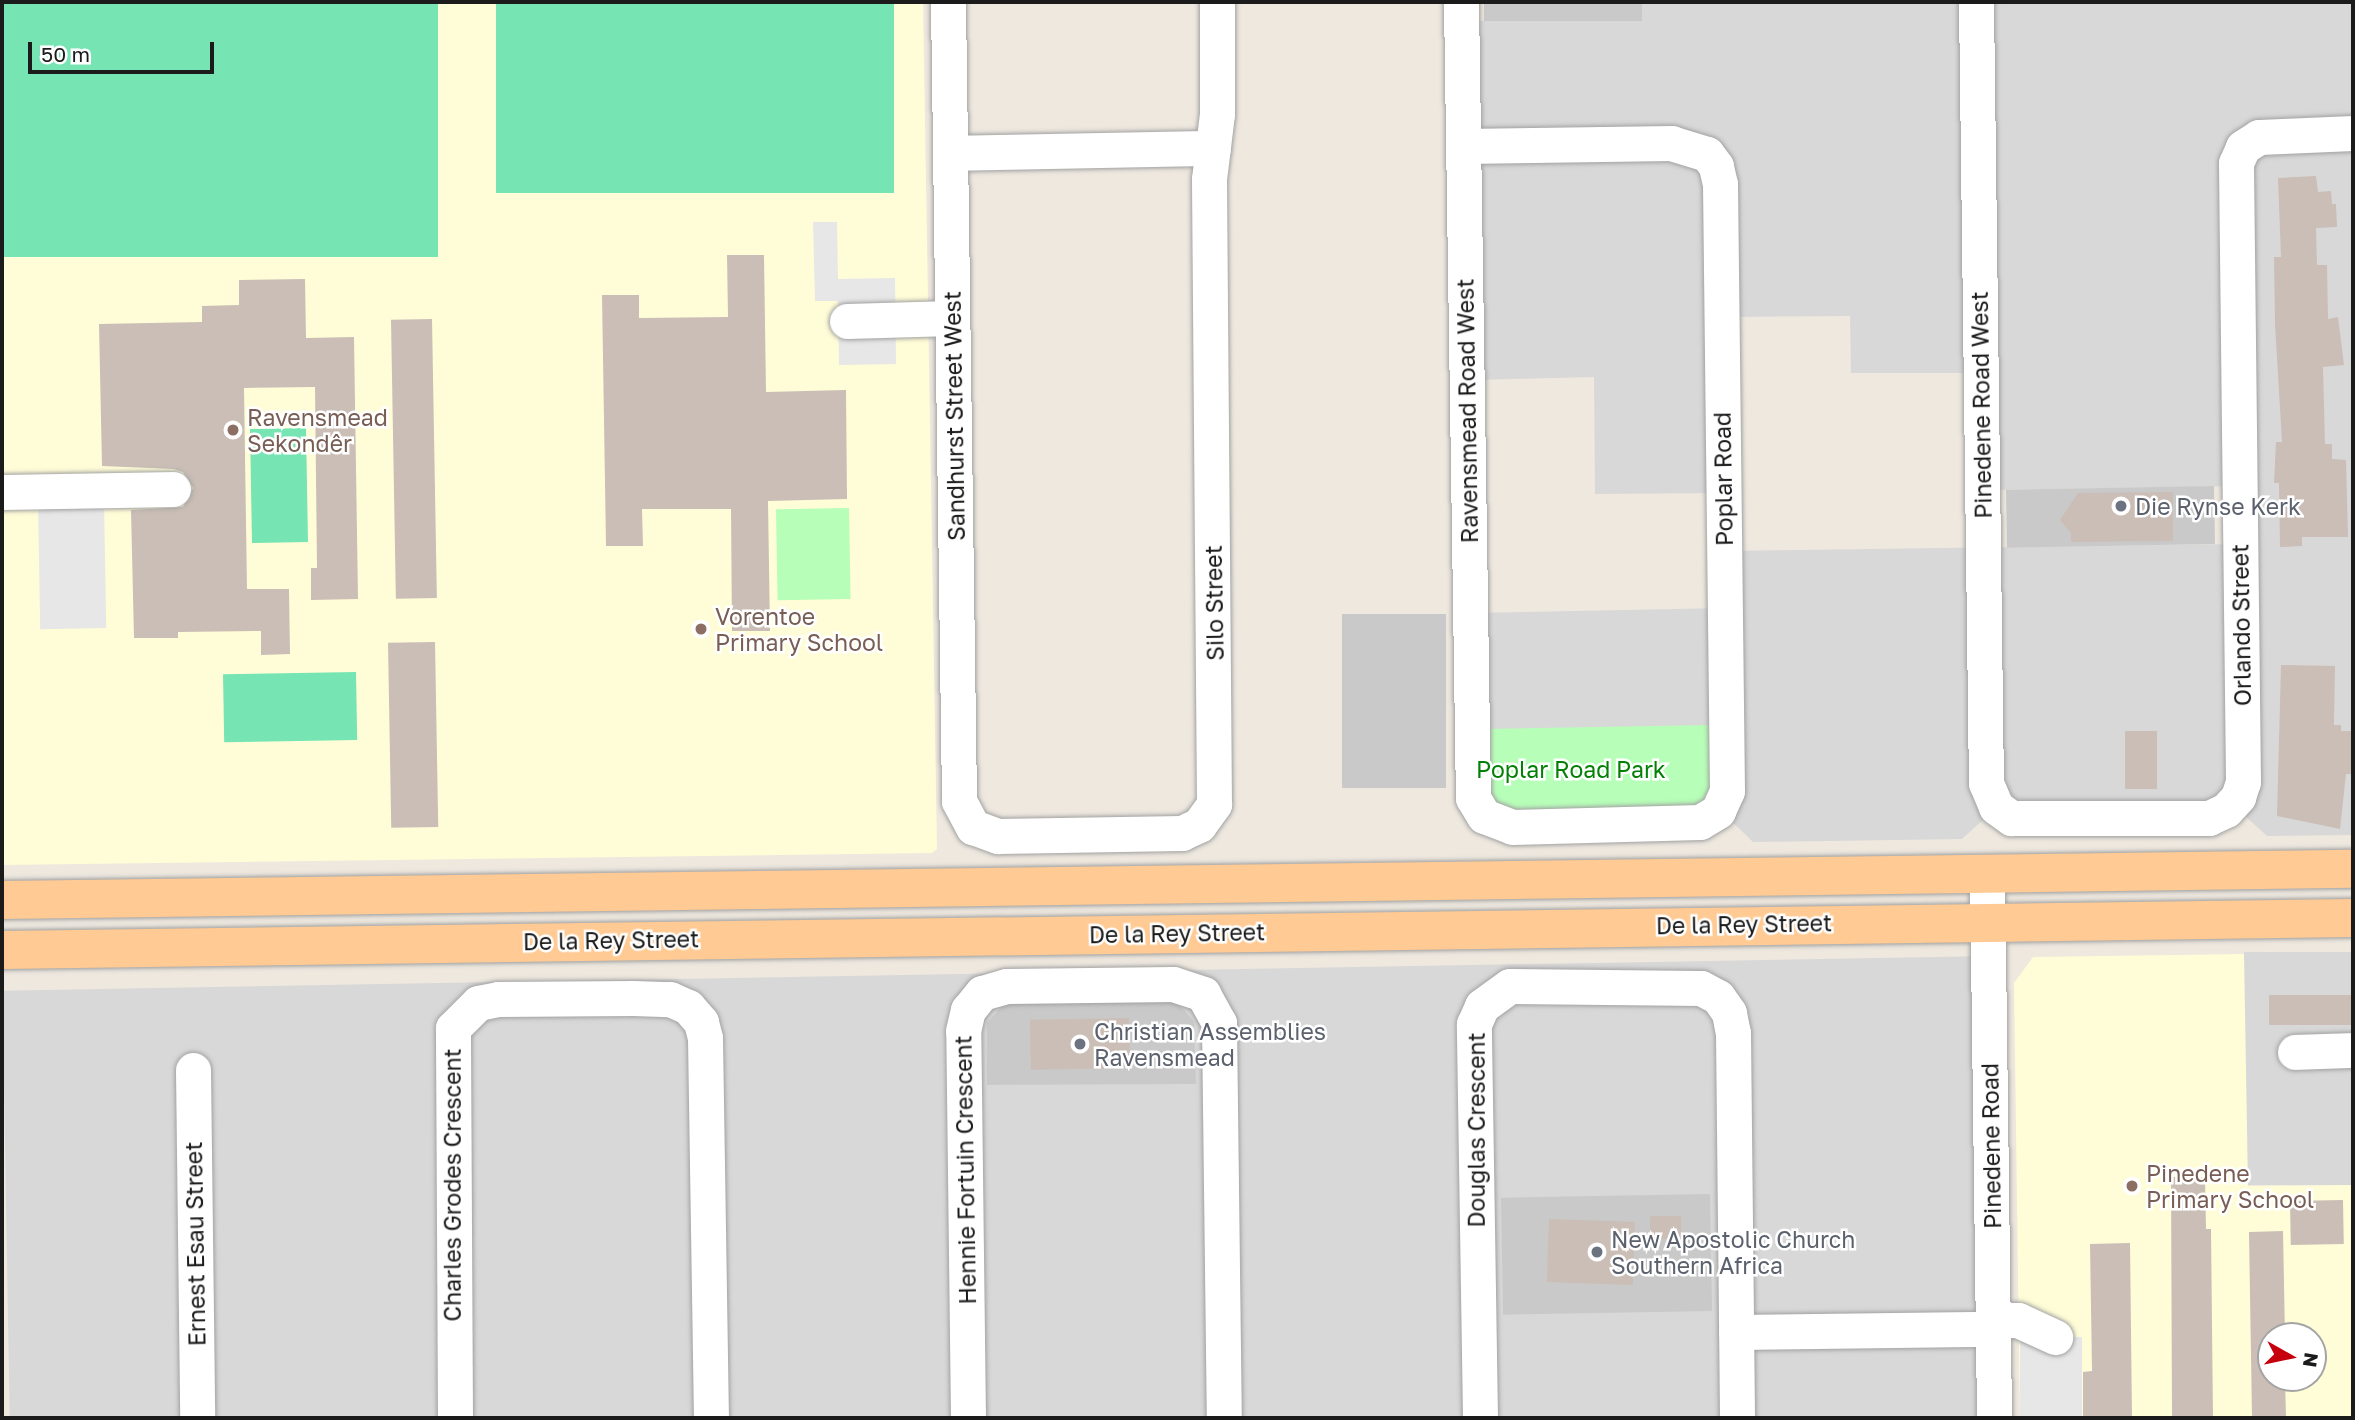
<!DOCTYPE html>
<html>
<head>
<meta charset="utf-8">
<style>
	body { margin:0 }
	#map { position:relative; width:2355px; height:1420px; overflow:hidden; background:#eee8df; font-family:"Golos Text",sans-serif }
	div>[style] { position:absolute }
	.residential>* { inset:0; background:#d9d8d8; transform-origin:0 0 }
	.education>* { inset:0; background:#fffdd7 }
	.religious>* { inset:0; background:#c9c9c9; transform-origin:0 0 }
	.park>* { inset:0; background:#b7feb8; transform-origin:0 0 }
	.pitch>* { inset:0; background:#76e5b3; transform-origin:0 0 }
	.parking>* { inset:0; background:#e7e7e7; transform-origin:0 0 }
	.building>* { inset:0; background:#cabeb6; transform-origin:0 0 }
	.roads { filter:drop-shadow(0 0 2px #a2a2a2) drop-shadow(0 0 2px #a2a2a2) }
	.minor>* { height:35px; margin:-17.5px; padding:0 17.5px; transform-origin:17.5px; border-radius:17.5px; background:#fff }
	.major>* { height:38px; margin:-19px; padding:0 19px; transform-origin:19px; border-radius:19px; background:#ffca93 }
	.dots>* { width:19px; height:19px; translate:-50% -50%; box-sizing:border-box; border:4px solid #fff; border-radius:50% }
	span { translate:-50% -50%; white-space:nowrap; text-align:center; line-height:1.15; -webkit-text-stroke:5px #fff; paint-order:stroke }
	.street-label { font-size:23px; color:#1b1b1b }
	.education-label { font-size:23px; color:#785e54 }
	.left { translate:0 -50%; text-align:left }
	.worship-label { font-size:23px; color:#5b616d }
	.park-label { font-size:23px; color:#038005 }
	.frame { position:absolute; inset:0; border:4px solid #1b1b1b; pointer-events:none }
	.north { position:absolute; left:2257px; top:1322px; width:70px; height:70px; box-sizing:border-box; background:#fff; border:2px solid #a4a4a4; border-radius:50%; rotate:99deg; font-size:19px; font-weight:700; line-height:28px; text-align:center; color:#1b1b1b }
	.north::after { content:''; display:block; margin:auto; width:24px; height:32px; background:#c6000c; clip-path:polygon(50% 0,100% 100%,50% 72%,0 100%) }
	.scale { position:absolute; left:28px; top:42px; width:186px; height:32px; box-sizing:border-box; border:4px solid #1b1b1b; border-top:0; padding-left:9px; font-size:21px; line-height:24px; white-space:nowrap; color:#1b1b1b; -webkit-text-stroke:5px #fff; paint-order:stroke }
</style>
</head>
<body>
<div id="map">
	<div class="residential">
		<i style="clip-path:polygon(1642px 2px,2353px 2px,2353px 835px,2267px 836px,2233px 805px,1996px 808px,1962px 839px,1753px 842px,1720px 810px,1472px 730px,1470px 613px,1726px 608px,1725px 551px,2239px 544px,2238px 486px,1981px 490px,1979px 373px,1851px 373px,1850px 316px,1724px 317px,1726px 493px,1595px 494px,1594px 377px,1469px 380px,1464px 21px,1641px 20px)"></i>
		<i style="left:2353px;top:952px;width:233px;height:109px;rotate:90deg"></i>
		<i style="left:1991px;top:956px;width:462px;height:1989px;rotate:89deg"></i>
	</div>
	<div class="education">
		<i style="clip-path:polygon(2px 2px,923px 2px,937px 849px,932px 853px,2px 865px)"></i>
		<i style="clip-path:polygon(evenodd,2244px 954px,2248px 1186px,2353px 1185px,2353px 1418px,2020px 1418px,2014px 983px,2033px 957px,2244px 954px,2271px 1336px,2313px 1336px,2313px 1378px,2271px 1378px,2271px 1336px)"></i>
	</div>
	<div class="religious">
		<i style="left:1484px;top:2px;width:158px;height:19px"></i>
		<i style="left:2214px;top:486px;width:58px;height:208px;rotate:89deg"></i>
		<i style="left:1446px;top:614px;width:174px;height:104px;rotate:90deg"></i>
		<i style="clip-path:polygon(1177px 1002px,1194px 1022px,1196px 1084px,987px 1085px,987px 1023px,1004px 1004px)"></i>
		<i style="left:1710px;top:1194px;width:117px;height:209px;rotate:89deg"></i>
	</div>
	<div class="park">
		<i style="left:849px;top:508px;width:91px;height:73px;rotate:89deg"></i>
		<i style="clip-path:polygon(1712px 725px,1713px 789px,1700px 806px,1512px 811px,1498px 806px,1489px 792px,1487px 729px)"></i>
	</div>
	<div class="pitch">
		<i style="left:2px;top:2px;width:436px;height:255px"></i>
		<i style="left:496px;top:2px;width:398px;height:191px"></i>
		<i style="left:306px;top:428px;width:114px;height:56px;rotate:89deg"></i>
		<i style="left:356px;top:672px;width:68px;height:133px;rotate:89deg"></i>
	</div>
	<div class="parking">
		<i style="clip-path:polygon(813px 222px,837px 222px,838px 279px,895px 278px,896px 364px,839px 365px,838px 301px,815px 301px)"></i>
		<i style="left:104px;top:501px;width:127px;height:66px;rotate:89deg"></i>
		<i style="left:2020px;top:1337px;width:62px;height:81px"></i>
	</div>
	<div class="building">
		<i style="clip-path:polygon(2316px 176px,2318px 192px,2331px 191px,2332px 204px,2336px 204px,2337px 227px,2316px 228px,2317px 265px,2327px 265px,2328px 319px,2338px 317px,2344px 365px,2323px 367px,2325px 444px,2332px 444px,2332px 459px,2346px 460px,2348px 537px,2302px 537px,2302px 546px,2280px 547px,2279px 483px,2274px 483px,2276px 442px,2282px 442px,2275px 324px,2274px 257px,2281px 257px,2278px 178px)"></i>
		<i style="clip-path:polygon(727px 255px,764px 255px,766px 392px,846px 390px,847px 499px,768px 501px,770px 631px,732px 631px,731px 509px,642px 509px,643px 546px,606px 546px,602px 295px,639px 295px,639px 318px,728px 317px)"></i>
		<i style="clip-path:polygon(305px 279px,306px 338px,354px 337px,358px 599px,311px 600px,311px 568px,317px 568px,315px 387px,244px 388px,247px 589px,289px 589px,290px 654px,261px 655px,261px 631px,178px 632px,178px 638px,134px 638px,131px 510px,183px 507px,193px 488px,183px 472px,173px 469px,102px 466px,99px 324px,202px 322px,202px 306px,239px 305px,239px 280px)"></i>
		<i style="left:432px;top:319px;width:279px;height:41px;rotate:89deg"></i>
		<i style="clip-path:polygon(2173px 492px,2173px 541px,2071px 542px,2071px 533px,2060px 520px,2078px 493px)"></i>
		<i style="left:435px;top:642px;width:185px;height:47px;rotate:89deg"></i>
		<i style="clip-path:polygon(2281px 665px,2335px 666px,2334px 725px,2341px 725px,2341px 731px,2353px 731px,2353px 774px,2346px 774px,2340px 829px,2277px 816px)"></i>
		<i style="left:2157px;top:731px;width:58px;height:32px;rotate:90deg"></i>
		<i style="left:2353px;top:995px;width:30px;height:84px;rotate:90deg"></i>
		<i style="left:1129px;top:1018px;width:50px;height:99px;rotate:89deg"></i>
		<i style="clip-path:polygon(2171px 1177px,2205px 1177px,2206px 1229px,2211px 1229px,2213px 1418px,2172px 1418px)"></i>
		<i style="left:2343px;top:1200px;width:44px;height:53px;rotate:89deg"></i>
		<i style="left:1650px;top:1216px;width:31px;height:23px"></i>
		<i style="left:1635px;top:1222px;width:63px;height:86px;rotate:92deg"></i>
		<i style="clip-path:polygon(2283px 1231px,2285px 1336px,2271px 1336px,2271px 1378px,2285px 1378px,2286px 1418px,2252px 1418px,2249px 1232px)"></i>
		<i style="clip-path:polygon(2130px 1243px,2132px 1418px,2083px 1418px,2083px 1372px,2092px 1371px,2090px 1244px)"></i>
	</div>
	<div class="roads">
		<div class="minor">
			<i style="left:948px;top:2px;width:799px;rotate:89.21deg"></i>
			<i style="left:959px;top:801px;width:30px;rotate:62deg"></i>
			<i style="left:973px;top:827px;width:27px;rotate:20deg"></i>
			<i style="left:998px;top:836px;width:184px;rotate:-0.9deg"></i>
			<i style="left:1182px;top:833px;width:19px;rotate:-25deg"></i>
			<i style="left:1199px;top:825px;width:26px;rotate:-54deg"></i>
			<i style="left:1214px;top:804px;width:625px;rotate:-90.46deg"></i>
			<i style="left:1209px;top:179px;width:65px;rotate:-83deg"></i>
			<i style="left:1217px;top:114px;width:112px;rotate:-90deg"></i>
			<i style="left:1461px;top:2px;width:796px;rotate:89.14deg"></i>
			<i style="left:1473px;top:798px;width:21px;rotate:59deg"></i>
			<i style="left:1484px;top:816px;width:30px;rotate:21deg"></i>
			<i style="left:1512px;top:827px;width:188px;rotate:-1.5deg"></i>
			<i style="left:1700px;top:822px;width:21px;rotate:-31deg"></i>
			<i style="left:1718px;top:811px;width:22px;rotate:-66deg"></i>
			<i style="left:1727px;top:791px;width:607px;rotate:-90.66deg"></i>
			<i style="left:1720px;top:184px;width:18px;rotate:-103deg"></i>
			<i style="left:1716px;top:166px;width:15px;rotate:-127deg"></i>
			<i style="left:1707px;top:154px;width:37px;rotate:-163deg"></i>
			<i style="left:1672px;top:143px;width:209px;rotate:179.2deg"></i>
			<i style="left:1976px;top:2px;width:781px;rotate:89.27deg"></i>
			<i style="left:1986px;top:783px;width:26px;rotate:67deg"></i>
			<i style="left:1996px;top:807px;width:19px;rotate:36deg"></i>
			<i style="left:2011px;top:818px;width:198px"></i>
			<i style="left:2209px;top:818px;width:19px;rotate:-25deg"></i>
			<i style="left:2226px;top:810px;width:18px;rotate:-47deg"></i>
			<i style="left:2238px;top:797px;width:16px;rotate:-72deg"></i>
			<i style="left:2243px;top:782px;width:619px;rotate:-90.65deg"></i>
			<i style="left:2236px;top:163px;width:17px;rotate:-66deg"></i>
			<i style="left:2243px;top:147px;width:19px;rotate:-32deg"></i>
			<i style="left:2259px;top:137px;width:94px;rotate:-2.4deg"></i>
			<i style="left:950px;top:153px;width:263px;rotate:-1.1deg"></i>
			<i style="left:847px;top:321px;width:105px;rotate:-1.6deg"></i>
			<i style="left:2px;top:492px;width:171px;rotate:-1deg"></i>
			<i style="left:1987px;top:874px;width:544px;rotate:89.26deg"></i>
			<i style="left:2295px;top:1052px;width:58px;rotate:-2deg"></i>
			<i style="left:193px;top:1070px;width:348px;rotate:89.3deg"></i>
			<i style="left:1993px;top:1320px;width:25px"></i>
			<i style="left:2018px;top:1320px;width:41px;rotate:24.7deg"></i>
			<i style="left:1736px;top:1332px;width:257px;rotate:-0.7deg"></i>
			<i style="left:455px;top:1418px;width:390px;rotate:-90.3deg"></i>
			<i style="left:453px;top:1028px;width:35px;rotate:-45deg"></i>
			<i style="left:478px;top:1003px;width:20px;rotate:-11deg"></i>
			<i style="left:498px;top:999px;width:135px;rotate:-0.4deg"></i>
			<i style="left:633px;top:998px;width:37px;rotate:2deg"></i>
			<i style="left:670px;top:999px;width:20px;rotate:24deg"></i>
			<i style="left:688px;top:1007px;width:20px;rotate:49deg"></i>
			<i style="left:701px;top:1022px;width:16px;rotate:76deg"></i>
			<i style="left:705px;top:1038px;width:380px;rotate:89.1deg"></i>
			<i style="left:968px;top:1418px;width:387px;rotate:-90.7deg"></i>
			<i style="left:963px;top:1031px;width:22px;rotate:-77deg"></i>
			<i style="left:968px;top:1010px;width:22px;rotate:-51deg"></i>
			<i style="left:982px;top:993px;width:25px;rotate:-16deg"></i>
			<i style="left:1006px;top:986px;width:167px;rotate:-0.7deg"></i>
			<i style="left:1173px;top:984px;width:32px;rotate:18deg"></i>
			<i style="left:1203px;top:994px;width:33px;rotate:61deg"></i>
			<i style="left:1219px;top:1023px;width:395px;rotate:89.3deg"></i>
			<i style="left:1480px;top:1418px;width:394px;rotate:-90.9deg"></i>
			<i style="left:1474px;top:1024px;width:20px;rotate:-66deg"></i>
			<i style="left:1482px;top:1006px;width:34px;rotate:-36deg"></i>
			<i style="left:1510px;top:986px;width:191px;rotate:0.6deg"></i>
			<i style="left:1701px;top:988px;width:19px;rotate:28deg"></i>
			<i style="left:1718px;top:997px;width:19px;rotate:55deg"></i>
			<i style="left:1729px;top:1013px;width:20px;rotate:79deg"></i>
			<i style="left:1733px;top:1033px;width:385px;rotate:89.4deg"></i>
		</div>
		<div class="major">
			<i style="left:2px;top:900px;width:2351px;rotate:-0.76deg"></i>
			<i style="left:2px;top:950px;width:2351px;rotate:-0.78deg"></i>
		</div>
	</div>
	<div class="dots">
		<i style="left:233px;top:430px;background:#8d6e63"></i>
		<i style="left:2121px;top:506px;background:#6b7280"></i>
		<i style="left:701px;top:629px;background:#8d6e63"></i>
		<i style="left:1080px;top:1044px;background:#6b7280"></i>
		<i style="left:2132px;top:1186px;background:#8d6e63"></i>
		<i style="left:1597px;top:1252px;background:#6b7280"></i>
	</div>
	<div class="street-label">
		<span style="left:1981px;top:405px;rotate:-91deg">Pinedene Road West</span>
		<span style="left:1467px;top:411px;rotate:-91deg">Ravensmead Road West</span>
		<span style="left:954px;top:416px;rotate:-91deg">Sandhurst Street West</span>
		<span style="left:1723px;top:479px;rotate:-91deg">Poplar Road</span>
		<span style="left:1214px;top:603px;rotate:-91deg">Silo Street</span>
		<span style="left:2241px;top:625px;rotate:-91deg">Orlando Street</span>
		<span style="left:1744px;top:924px;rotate:-1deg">De la Rey Street</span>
		<span style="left:1177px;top:933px;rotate:-1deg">De la Rey Street</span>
		<span style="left:611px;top:940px;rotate:-1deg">De la Rey Street</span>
		<span style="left:1476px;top:1130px;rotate:-90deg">Douglas Crescent</span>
		<span style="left:1991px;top:1146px;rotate:-91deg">Pinedene Road</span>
		<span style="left:965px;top:1170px;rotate:-91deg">Hennie Fortuin Crescent</span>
		<span style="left:452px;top:1185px;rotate:-90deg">Charles Grodes Crescent</span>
		<span style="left:195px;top:1244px;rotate:-91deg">Ernest Esau Street</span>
	</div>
	<div class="education-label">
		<span class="left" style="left:247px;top:430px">Ravensmead<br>Sekondêr</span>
		<span class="left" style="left:715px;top:629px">Vorentoe<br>Primary School</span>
		<span class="left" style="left:2146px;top:1186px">Pinedene<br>Primary School</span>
	</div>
	<div class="worship-label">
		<span class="left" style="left:2135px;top:506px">Die Rynse Kerk</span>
		<span class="left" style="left:1094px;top:1044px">Christian Assemblies<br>Ravensmead</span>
		<span class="left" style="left:1611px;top:1252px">New Apostolic Church<br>Southern Africa</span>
	</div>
	<div class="park-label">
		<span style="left:1571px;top:769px">Poplar Road Park</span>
	</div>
	<div class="frame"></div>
	<div class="north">N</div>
	<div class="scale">50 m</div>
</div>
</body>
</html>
